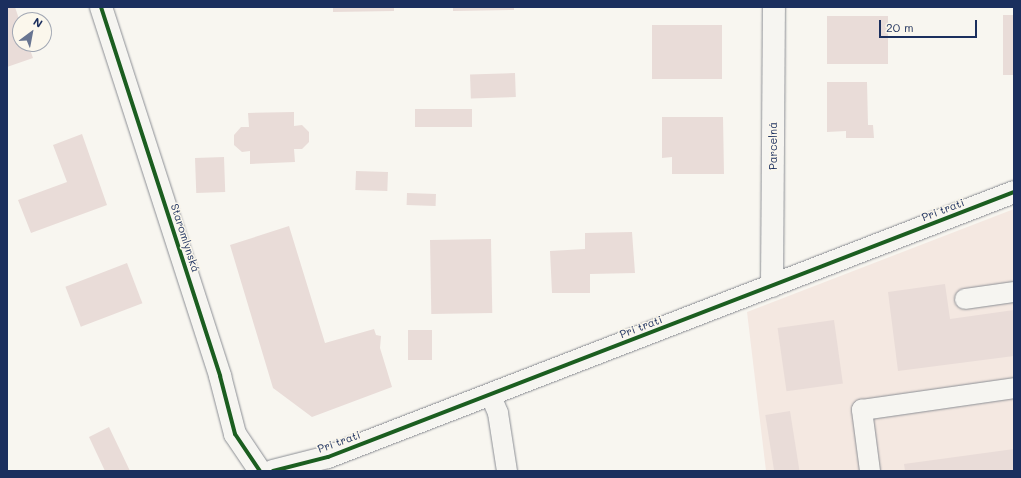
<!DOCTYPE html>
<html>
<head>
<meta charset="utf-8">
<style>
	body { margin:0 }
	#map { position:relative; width:1021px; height:478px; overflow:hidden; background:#f8f6f0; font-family:Mali,sans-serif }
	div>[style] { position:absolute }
	.built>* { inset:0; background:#f4e8e1 }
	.building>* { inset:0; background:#e9dcd8; transform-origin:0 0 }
	.roads { filter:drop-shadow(0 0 1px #8b8e94) drop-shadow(0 0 1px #8b8e94) }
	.lane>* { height:20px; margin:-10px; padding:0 10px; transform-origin:10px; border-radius:10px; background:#f6f5f1 }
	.street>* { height:22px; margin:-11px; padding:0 11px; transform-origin:11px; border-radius:11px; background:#f6f5f1 }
	.cycleway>* { height:4px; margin:-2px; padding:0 2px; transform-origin:2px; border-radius:2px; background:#1b5e20 }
	span { translate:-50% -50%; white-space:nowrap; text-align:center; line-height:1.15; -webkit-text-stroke:3px #fbf7ec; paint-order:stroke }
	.street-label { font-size:11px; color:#1b2f5e }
	.frame { position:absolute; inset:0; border:8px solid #1b2f5e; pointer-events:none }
	.north { position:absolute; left:12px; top:12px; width:40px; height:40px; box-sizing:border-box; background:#fbf7ec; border:1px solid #a1a7b3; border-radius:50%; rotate:32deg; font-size:11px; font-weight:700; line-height:16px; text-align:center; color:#1b2f5e }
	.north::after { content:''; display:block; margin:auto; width:14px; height:18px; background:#687591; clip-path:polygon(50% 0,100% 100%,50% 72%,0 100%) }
	.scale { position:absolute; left:879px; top:20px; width:98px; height:18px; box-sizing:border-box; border:2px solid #1b2f5e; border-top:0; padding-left:5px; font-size:12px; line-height:14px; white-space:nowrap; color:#1b2f5e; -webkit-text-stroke:3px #fbf7ec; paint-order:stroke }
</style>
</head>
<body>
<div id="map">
	<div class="built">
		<i style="clip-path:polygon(1014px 209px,1014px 471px,766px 471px,747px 312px)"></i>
	</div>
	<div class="building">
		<i style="clip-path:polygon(7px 7px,15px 7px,20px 22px,20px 44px,28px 44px,33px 58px,7px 67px)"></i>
		<i style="clip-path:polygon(333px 7px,394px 7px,394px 11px,333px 12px)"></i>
		<i style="clip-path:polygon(453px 7px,514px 7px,514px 10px,453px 11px)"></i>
		<i style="left:1003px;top:15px;width:11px;height:60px"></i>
		<i style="left:827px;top:16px;width:61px;height:48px"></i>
		<i style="left:652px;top:25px;width:70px;height:54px"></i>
		<i style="left:515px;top:73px;width:24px;height:45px;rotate:88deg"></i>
		<i style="clip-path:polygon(827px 82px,867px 82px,868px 125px,873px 125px,874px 138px,846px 138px,846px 131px,827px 132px)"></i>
		<i style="left:415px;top:109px;width:57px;height:18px"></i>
		<i style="clip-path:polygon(294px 112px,294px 126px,302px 125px,309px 132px,309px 142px,302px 149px,294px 149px,295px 162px,250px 164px,250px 151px,242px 152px,234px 145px,234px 135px,241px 127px,249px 127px,248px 113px)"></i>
		<i style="clip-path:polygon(662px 117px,723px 117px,724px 174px,672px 174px,672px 157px,662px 158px)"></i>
		<i style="clip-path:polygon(82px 134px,107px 205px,31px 233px,18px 200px,67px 182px,53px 145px)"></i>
		<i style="left:224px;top:157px;width:35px;height:29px;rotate:88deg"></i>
		<i style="left:356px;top:171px;width:32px;height:19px;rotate:2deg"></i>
		<i style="left:407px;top:193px;width:29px;height:12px;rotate:2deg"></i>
		<i style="clip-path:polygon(289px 226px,325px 343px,374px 329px,376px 335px,381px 336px,380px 348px,392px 387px,312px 417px,273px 388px,230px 245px)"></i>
		<i style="clip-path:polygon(632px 232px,635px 273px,590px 274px,590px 293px,552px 293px,550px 251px,585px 249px,585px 233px)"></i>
		<i style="left:491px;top:239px;width:74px;height:61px;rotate:89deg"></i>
		<i style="left:127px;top:263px;width:43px;height:66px;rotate:69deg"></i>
		<i style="clip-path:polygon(945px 284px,950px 319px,1014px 310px,1014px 356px,898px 371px,888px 292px)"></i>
		<i style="left:834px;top:320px;width:64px;height:57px;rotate:82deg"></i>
		<i style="left:408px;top:330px;width:24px;height:30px"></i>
		<i style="left:790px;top:411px;width:61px;height:25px;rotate:81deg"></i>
		<i style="clip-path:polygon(109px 427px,130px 471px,105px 471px,89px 437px)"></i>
		<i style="clip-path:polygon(1014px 449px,1014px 471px,905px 471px,904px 464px)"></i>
	</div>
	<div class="roads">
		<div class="lane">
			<i style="left:965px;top:299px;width:49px;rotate:-8.1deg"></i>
			<i style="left:490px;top:394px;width:21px;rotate:67deg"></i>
			<i style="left:498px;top:413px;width:59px;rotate:81.2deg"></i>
			<i style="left:870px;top:471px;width:62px;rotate:-97.5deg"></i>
			<i style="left:862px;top:410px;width:154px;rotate:-8.2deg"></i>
		</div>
		<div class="street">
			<i style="left:101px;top:7px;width:388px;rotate:72.1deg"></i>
			<i style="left:220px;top:376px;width:60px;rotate:75.5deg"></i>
			<i style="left:235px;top:434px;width:45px;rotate:56deg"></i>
			<i style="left:772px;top:286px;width:279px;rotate:-89.6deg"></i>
			<i style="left:273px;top:471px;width:57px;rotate:-14.3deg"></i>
			<i style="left:328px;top:457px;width:735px;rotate:-21.12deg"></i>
		</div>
	</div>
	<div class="cycleway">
		<i style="left:101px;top:7px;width:388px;rotate:72.1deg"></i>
		<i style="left:220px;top:376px;width:60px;rotate:75.5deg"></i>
		<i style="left:235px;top:434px;width:45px;rotate:56deg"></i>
		<i style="left:273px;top:471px;width:57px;rotate:-14.3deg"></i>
		<i style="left:328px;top:457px;width:735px;rotate:-21.12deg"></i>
	</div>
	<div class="street-label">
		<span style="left:773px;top:146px;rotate:-90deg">Parcelná</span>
		<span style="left:943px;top:210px;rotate:-21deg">Pri trati</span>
		<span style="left:185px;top:238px;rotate:72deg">Staromlynská</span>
		<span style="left:641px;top:327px;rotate:-21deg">Pri trati</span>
		<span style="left:339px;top:442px;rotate:-20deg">Pri trati</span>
	</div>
	<div class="frame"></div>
	<div class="north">N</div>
	<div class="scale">20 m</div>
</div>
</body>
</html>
